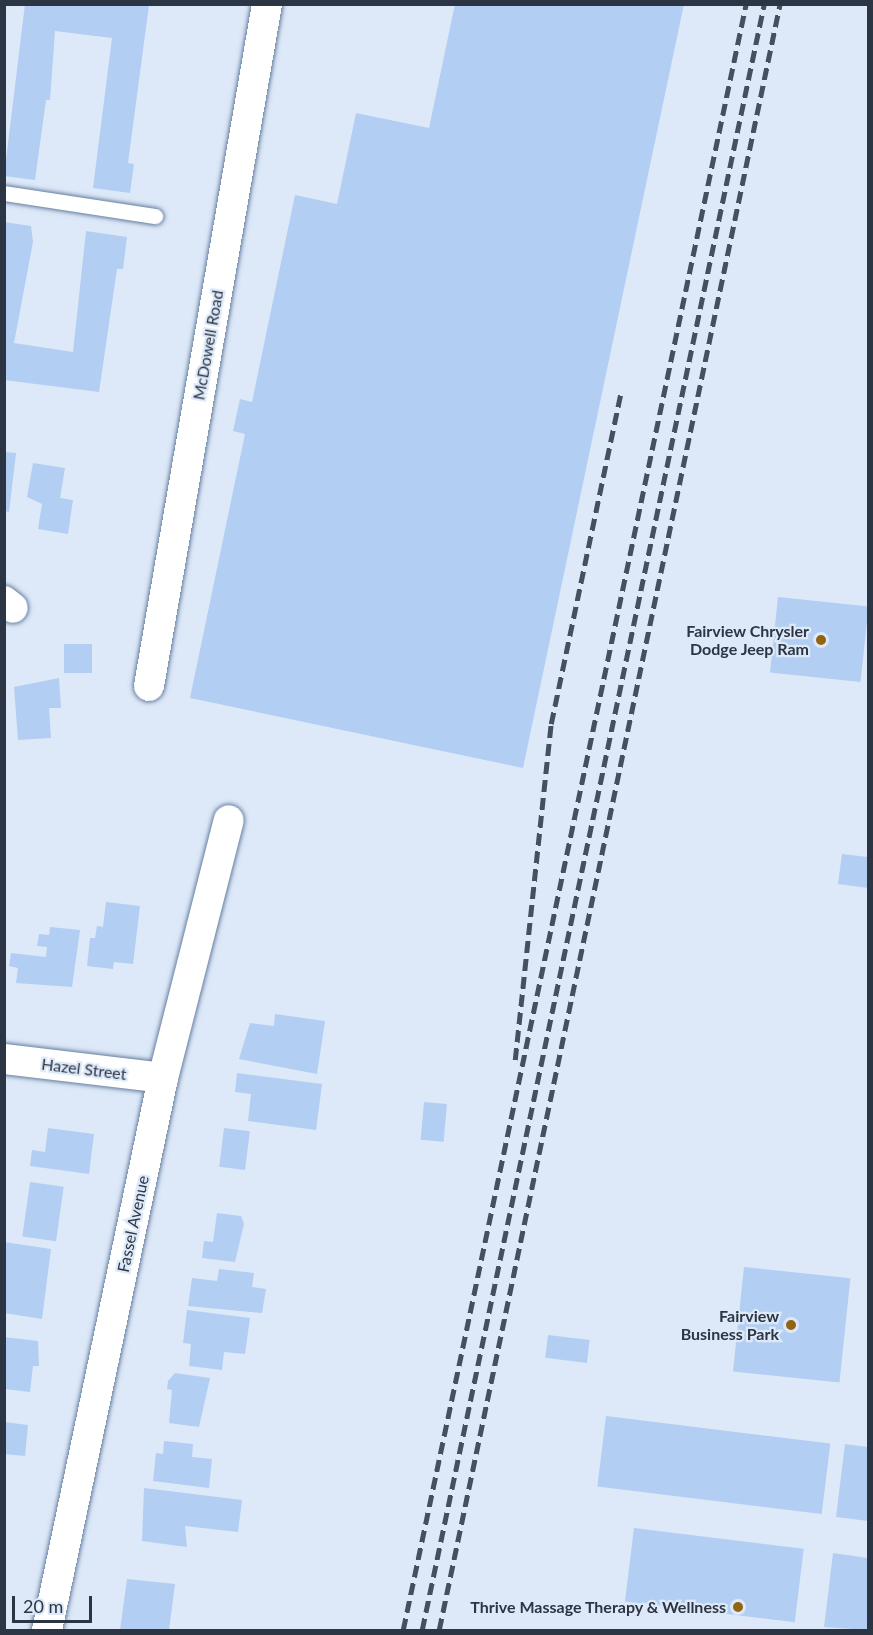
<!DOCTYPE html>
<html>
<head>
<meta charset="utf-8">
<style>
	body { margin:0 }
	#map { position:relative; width:873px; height:1635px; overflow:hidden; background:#dde9f8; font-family:Lato,sans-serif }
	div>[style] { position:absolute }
	.building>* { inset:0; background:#b2cef3; transform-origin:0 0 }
	.roads { filter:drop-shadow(0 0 2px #667fa1) drop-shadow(0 0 2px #667fa1) }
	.service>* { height:15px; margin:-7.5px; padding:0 7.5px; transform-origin:7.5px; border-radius:7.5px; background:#fff }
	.minor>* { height:30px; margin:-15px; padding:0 15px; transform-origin:15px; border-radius:15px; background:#fff }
	.rail>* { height:4.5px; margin-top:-2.25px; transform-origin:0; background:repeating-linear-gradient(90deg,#454f5e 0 12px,transparent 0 18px) }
	.dots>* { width:16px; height:16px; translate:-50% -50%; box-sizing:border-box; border:3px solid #dde9f8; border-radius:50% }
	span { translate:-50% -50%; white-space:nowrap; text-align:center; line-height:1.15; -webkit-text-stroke:4.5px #dde9f8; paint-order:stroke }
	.street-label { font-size:16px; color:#2b3544 }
	.poi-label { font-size:16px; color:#2b3544; font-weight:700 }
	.right { translate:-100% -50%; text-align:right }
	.frame { position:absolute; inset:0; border:6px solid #2b3544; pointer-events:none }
	.scale { position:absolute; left:12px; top:1596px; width:80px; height:27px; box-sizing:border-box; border:3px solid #2b3544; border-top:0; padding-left:8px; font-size:18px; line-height:21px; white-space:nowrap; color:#2b3544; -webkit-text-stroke:4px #dde9f8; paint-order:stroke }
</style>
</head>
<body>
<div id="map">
	<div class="building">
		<i style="clip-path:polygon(25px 4px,149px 5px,128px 163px,134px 164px,130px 193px,93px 188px,112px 38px,55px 31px,50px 100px,46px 100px,35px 180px,4px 176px)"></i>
		<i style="clip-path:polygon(455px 4px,684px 4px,523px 768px,190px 698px,245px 434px,233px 431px,240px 399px,252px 402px,295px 195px,337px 204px,356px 113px,429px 128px)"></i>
		<i style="clip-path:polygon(4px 222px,31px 226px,33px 242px,14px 343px,73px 352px,86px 231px,127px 237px,123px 269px,117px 269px,99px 392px,4px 380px)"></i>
		<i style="clip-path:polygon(4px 452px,16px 453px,9px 512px,4px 511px)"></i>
		<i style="clip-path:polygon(33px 463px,65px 468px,60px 498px,73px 500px,68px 534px,38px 529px,42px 504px,27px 497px)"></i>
		<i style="left:778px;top:597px;width:91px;height:76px;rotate:6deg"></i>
		<i style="left:64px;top:644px;width:28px;height:29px"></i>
		<i style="clip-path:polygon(59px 678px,61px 708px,49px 708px,51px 738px,18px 740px,14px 687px)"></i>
		<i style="clip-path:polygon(842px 854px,868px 857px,868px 888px,838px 884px)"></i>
		<i style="clip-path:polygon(106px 902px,140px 906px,133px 964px,114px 962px,113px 969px,87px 966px,90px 938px,95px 938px,97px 926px,103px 927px)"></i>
		<i style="clip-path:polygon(50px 927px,80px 930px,72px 987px,16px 983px,18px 968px,9px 966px,11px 953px,46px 957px,47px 947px,37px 946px,39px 934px,49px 935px)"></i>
		<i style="clip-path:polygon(275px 1014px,325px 1021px,317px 1074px,239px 1059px,250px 1023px,274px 1026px)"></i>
		<i style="clip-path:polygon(237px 1073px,322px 1084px,316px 1130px,248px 1121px,251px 1094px,235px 1092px)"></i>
		<i style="left:424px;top:1102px;width:23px;height:38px;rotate:5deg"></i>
		<i style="clip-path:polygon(48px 1128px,94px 1134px,89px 1174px,30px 1166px,32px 1150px,45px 1152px)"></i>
		<i style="left:224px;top:1128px;width:26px;height:39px;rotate:7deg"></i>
		<i style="left:30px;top:1182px;width:34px;height:55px;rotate:8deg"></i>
		<i style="clip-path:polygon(217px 1213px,241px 1216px,244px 1224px,235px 1262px,202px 1258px,204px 1241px,213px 1242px)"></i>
		<i style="clip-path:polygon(4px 1242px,51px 1249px,42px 1319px,4px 1313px)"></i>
		<i style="left:744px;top:1267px;width:107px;height:105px;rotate:6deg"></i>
		<i style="clip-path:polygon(219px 1269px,254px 1273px,252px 1287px,266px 1289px,262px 1313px,188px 1306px,192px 1278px,217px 1281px)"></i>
		<i style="clip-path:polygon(187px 1310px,250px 1318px,245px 1354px,224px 1352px,222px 1370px,189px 1366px,191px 1344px,183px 1343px)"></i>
		<i style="left:548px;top:1335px;width:42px;height:23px;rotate:7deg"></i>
		<i style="clip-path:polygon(4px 1337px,38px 1341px,39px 1366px,33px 1366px,30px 1392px,4px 1389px)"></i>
		<i style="clip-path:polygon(175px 1373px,210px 1378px,199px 1427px,169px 1423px,172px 1390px,167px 1389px,168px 1381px)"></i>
		<i style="left:606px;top:1416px;width:226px;height:71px;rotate:7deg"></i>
		<i style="clip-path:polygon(4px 1422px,28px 1425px,25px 1456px,4px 1454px)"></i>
		<i style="clip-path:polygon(164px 1441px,193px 1444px,192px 1457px,212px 1459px,209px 1488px,153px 1481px,156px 1453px,163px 1454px)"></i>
		<i style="clip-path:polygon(845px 1444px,868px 1447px,868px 1521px,836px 1517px)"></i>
		<i style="clip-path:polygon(144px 1488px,242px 1500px,238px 1532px,185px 1526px,187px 1547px,142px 1541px)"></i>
		<i style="left:634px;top:1528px;width:171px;height:74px;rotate:7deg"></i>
		<i style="clip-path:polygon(833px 1553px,868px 1558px,868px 1630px,824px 1627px)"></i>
		<i style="clip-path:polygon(127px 1579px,175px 1584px,169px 1630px,120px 1630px)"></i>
	</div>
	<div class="roads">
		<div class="service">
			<i style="left:4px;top:193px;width:153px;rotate:8.7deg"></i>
		</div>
		<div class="minor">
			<i style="left:4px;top:601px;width:11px;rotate:38deg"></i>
			<i style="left:149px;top:686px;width:692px;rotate:-80.18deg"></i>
			<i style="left:4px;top:1059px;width:160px;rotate:6.8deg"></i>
			<i style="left:47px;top:1630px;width:564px;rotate:-78.13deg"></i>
			<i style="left:163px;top:1078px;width:266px;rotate:-75.7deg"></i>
		</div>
	</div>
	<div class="rail">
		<i style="left:515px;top:1060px;width:338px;rotate:-83.9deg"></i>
		<i style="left:551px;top:724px;width:340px;rotate:-78.1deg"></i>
		<i style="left:403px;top:1630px;width:1662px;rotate:-78.09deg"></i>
		<i style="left:422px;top:1630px;width:1662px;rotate:-78.12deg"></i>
		<i style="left:439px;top:1630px;width:1661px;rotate:-78.16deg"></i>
	</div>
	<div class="dots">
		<i style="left:821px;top:640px;background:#91640f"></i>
		<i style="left:791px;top:1325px;background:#91640f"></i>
		<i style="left:738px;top:1607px;background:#91640f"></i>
	</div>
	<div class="street-label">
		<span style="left:208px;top:345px;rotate:-80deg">McDowell Road</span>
		<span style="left:84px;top:1069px;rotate:7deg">Hazel Street</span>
		<span style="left:133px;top:1224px;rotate:-78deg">Fassel Avenue</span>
	</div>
	<div class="poi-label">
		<span class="right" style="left:809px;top:640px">Fairview Chrysler<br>Dodge Jeep Ram</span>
		<span class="right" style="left:779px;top:1325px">Fairview<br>Business Park</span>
		<span class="right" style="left:726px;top:1607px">Thrive Massage Therapy &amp; Wellness</span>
	</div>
	<div class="frame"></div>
	<div class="scale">20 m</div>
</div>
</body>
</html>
